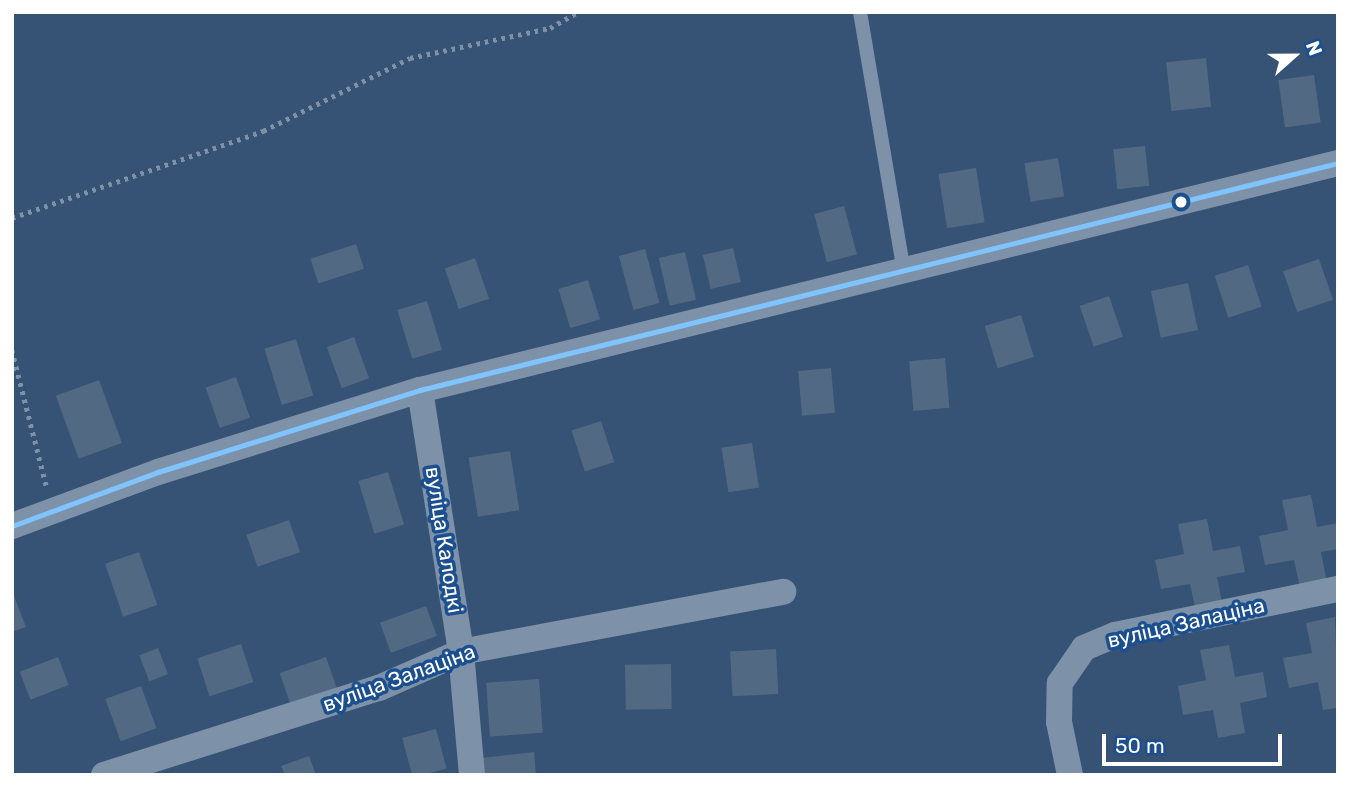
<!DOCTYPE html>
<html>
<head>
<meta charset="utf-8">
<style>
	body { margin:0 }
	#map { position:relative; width:1350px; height:787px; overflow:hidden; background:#365274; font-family:Rubik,sans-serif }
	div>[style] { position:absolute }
	.building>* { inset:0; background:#526984; transform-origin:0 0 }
	.path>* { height:4.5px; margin-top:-2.25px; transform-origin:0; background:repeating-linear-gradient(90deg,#7d92a8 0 3.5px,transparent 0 8.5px) }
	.lane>* { height:14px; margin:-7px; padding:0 7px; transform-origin:7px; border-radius:7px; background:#7d92a8 }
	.street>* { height:26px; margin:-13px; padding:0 13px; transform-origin:13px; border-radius:13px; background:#7d92a8 }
	.bus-1>* { height:5px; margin:-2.5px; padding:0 2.5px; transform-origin:2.5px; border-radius:2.5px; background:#80c4ff }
	.dots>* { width:19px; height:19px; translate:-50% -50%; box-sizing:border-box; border:4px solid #1b4f8f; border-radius:50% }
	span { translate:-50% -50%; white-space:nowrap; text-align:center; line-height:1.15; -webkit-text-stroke:7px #1b4f8f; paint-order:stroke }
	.street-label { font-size:21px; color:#fff }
	.frame { position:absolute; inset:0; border:14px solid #fff; pointer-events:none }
	.north { position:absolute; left:1259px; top:21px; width:70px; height:70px; -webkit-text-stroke:5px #1b4f8f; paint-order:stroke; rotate:69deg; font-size:19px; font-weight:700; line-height:28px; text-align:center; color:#fff }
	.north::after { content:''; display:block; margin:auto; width:24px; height:32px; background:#fff; clip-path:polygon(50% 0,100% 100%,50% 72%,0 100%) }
	.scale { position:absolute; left:1102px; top:734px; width:180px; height:32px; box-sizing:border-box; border:4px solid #fff; border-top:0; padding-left:9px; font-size:21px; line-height:24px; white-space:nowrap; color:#fff; -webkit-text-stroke:5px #1b4f8f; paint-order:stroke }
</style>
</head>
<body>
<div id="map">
	<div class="building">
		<i style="left:1206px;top:58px;width:49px;height:40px;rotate:84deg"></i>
		<i style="left:1314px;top:75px;width:48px;height:36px;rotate:82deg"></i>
		<i style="left:1145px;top:146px;width:40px;height:32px;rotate:84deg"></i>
		<i style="left:1058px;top:158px;width:39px;height:34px;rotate:81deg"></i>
		<i style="left:976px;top:168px;width:55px;height:38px;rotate:81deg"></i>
		<i style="left:844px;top:206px;width:50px;height:31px;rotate:75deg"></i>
		<i style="left:356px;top:244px;width:26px;height:48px;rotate:72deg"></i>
		<i style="left:733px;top:248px;width:35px;height:31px;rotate:77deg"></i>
		<i style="left:645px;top:249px;width:56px;height:27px;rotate:75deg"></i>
		<i style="left:685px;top:252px;width:49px;height:27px;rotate:77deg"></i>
		<i style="left:475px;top:258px;width:43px;height:32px;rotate:71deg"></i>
		<i style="left:1319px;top:259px;width:43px;height:38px;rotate:71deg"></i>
		<i style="left:1248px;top:265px;width:44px;height:35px;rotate:72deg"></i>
		<i style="left:588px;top:280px;width:41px;height:31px;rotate:73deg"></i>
		<i style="left:1188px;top:283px;width:48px;height:38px;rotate:78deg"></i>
		<i style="left:1109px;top:296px;width:43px;height:31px;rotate:71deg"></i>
		<i style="left:427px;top:301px;width:51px;height:31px;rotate:73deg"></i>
		<i style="left:1021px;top:315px;width:44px;height:38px;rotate:73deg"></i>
		<i style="left:354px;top:337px;width:44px;height:29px;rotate:70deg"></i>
		<i style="left:296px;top:339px;width:59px;height:33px;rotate:73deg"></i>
		<i style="left:945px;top:358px;width:50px;height:36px;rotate:85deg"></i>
		<i style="left:831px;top:368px;width:45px;height:33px;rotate:85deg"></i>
		<i style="left:236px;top:377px;width:43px;height:32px;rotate:71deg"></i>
		<i style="left:99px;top:380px;width:67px;height:46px;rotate:70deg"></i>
		<i style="left:601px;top:421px;width:43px;height:31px;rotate:72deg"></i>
		<i style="left:752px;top:443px;width:45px;height:31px;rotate:81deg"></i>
		<i style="left:510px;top:451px;width:60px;height:42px;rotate:81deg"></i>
		<i style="left:388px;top:472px;width:55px;height:31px;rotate:73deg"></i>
		<i style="clip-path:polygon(1311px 495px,1317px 527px,1338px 523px,1338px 549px,1321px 552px,1327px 583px,1300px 588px,1294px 560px,1265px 565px,1259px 536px,1288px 530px,1282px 500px)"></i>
		<i style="clip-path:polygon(1207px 519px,1213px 551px,1240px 546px,1245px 572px,1217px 577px,1223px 607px,1196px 612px,1190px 584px,1161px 589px,1155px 560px,1184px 554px,1178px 524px)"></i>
		<i style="left:289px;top:520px;width:34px;height:45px;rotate:71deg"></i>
		<i style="left:139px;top:552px;width:56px;height:36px;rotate:71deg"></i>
		<i style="clip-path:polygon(12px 591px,26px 627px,12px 632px)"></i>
		<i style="left:426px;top:606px;width:32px;height:49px;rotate:70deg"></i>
		<i style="clip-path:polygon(1335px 617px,1338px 708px,1323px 710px,1318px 682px,1289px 688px,1283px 658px,1312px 653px,1306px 623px)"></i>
		<i style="left:241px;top:644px;width:40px;height:46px;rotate:72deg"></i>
		<i style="clip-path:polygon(1229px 645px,1235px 677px,1263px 672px,1267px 697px,1240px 703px,1245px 733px,1218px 738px,1213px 710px,1183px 715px,1178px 686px,1206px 680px,1200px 650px)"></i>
		<i style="left:158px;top:648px;width:28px;height:20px;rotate:69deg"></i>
		<i style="left:776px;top:649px;width:45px;height:46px;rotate:87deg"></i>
		<i style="left:58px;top:657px;width:30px;height:41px;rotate:69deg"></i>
		<i style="left:326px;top:657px;width:36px;height:49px;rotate:71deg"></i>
		<i style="left:671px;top:664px;width:45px;height:46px;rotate:89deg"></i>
		<i style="left:539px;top:679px;width:54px;height:53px;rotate:86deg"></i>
		<i style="left:141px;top:686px;width:45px;height:38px;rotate:70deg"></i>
		<i style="left:436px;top:729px;width:41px;height:35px;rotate:75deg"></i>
		<i style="clip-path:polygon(534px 752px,536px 775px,484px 775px,482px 758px)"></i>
		<i style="clip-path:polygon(309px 756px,316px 775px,285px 775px,281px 766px)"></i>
	</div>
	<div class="path">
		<i style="left:12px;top:218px;width:266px;rotate:-19.1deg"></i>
		<i style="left:263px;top:131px;width:164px;rotate:-26.4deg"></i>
		<i style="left:410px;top:58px;width:143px;rotate:-12.1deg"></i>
		<i style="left:550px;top:28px;width:32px;rotate:-30deg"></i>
		<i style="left:12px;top:350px;width:142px;rotate:75.8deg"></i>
	</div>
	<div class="lane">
		<i style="left:860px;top:12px;width:263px;rotate:80.4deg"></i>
	</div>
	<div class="street">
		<i style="left:420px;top:390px;width:265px;rotate:81.1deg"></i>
		<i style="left:461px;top:652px;width:123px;rotate:84.9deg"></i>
		<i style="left:12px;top:526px;width:156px;rotate:-20.3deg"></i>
		<i style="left:158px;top:472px;width:275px;rotate:-17.4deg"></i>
		<i style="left:420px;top:390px;width:946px;rotate:-13.89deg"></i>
		<i style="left:104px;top:775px;width:288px;rotate:-17.6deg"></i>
		<i style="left:379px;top:688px;width:90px;rotate:-23.7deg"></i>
		<i style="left:461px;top:652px;width:328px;rotate:-10.6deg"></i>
		<i style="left:1070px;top:775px;width:54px;rotate:-101.7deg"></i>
		<i style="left:1059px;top:722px;width:39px;rotate:-89deg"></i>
		<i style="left:1060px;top:683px;width:42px;rotate:-55.6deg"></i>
		<i style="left:1084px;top:648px;width:34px;rotate:-23deg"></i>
		<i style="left:1115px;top:635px;width:228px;rotate:-11.7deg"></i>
	</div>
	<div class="bus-1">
		<i style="left:12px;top:526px;width:156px;rotate:-20.3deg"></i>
		<i style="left:158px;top:472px;width:275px;rotate:-17.4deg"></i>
		<i style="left:420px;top:390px;width:946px;rotate:-13.89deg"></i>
	</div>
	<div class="dots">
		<i style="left:1181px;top:202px;background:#fff"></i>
	</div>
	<div class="street-label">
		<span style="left:444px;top:540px;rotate:81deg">вуліца Калодкі</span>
		<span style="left:1186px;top:623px;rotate:-13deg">вуліца Залаціна</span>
		<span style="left:399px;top:678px;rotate:-20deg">вуліца Залаціна</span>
	</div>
	<div class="frame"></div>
	<div class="north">N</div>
	<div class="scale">50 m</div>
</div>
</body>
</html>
